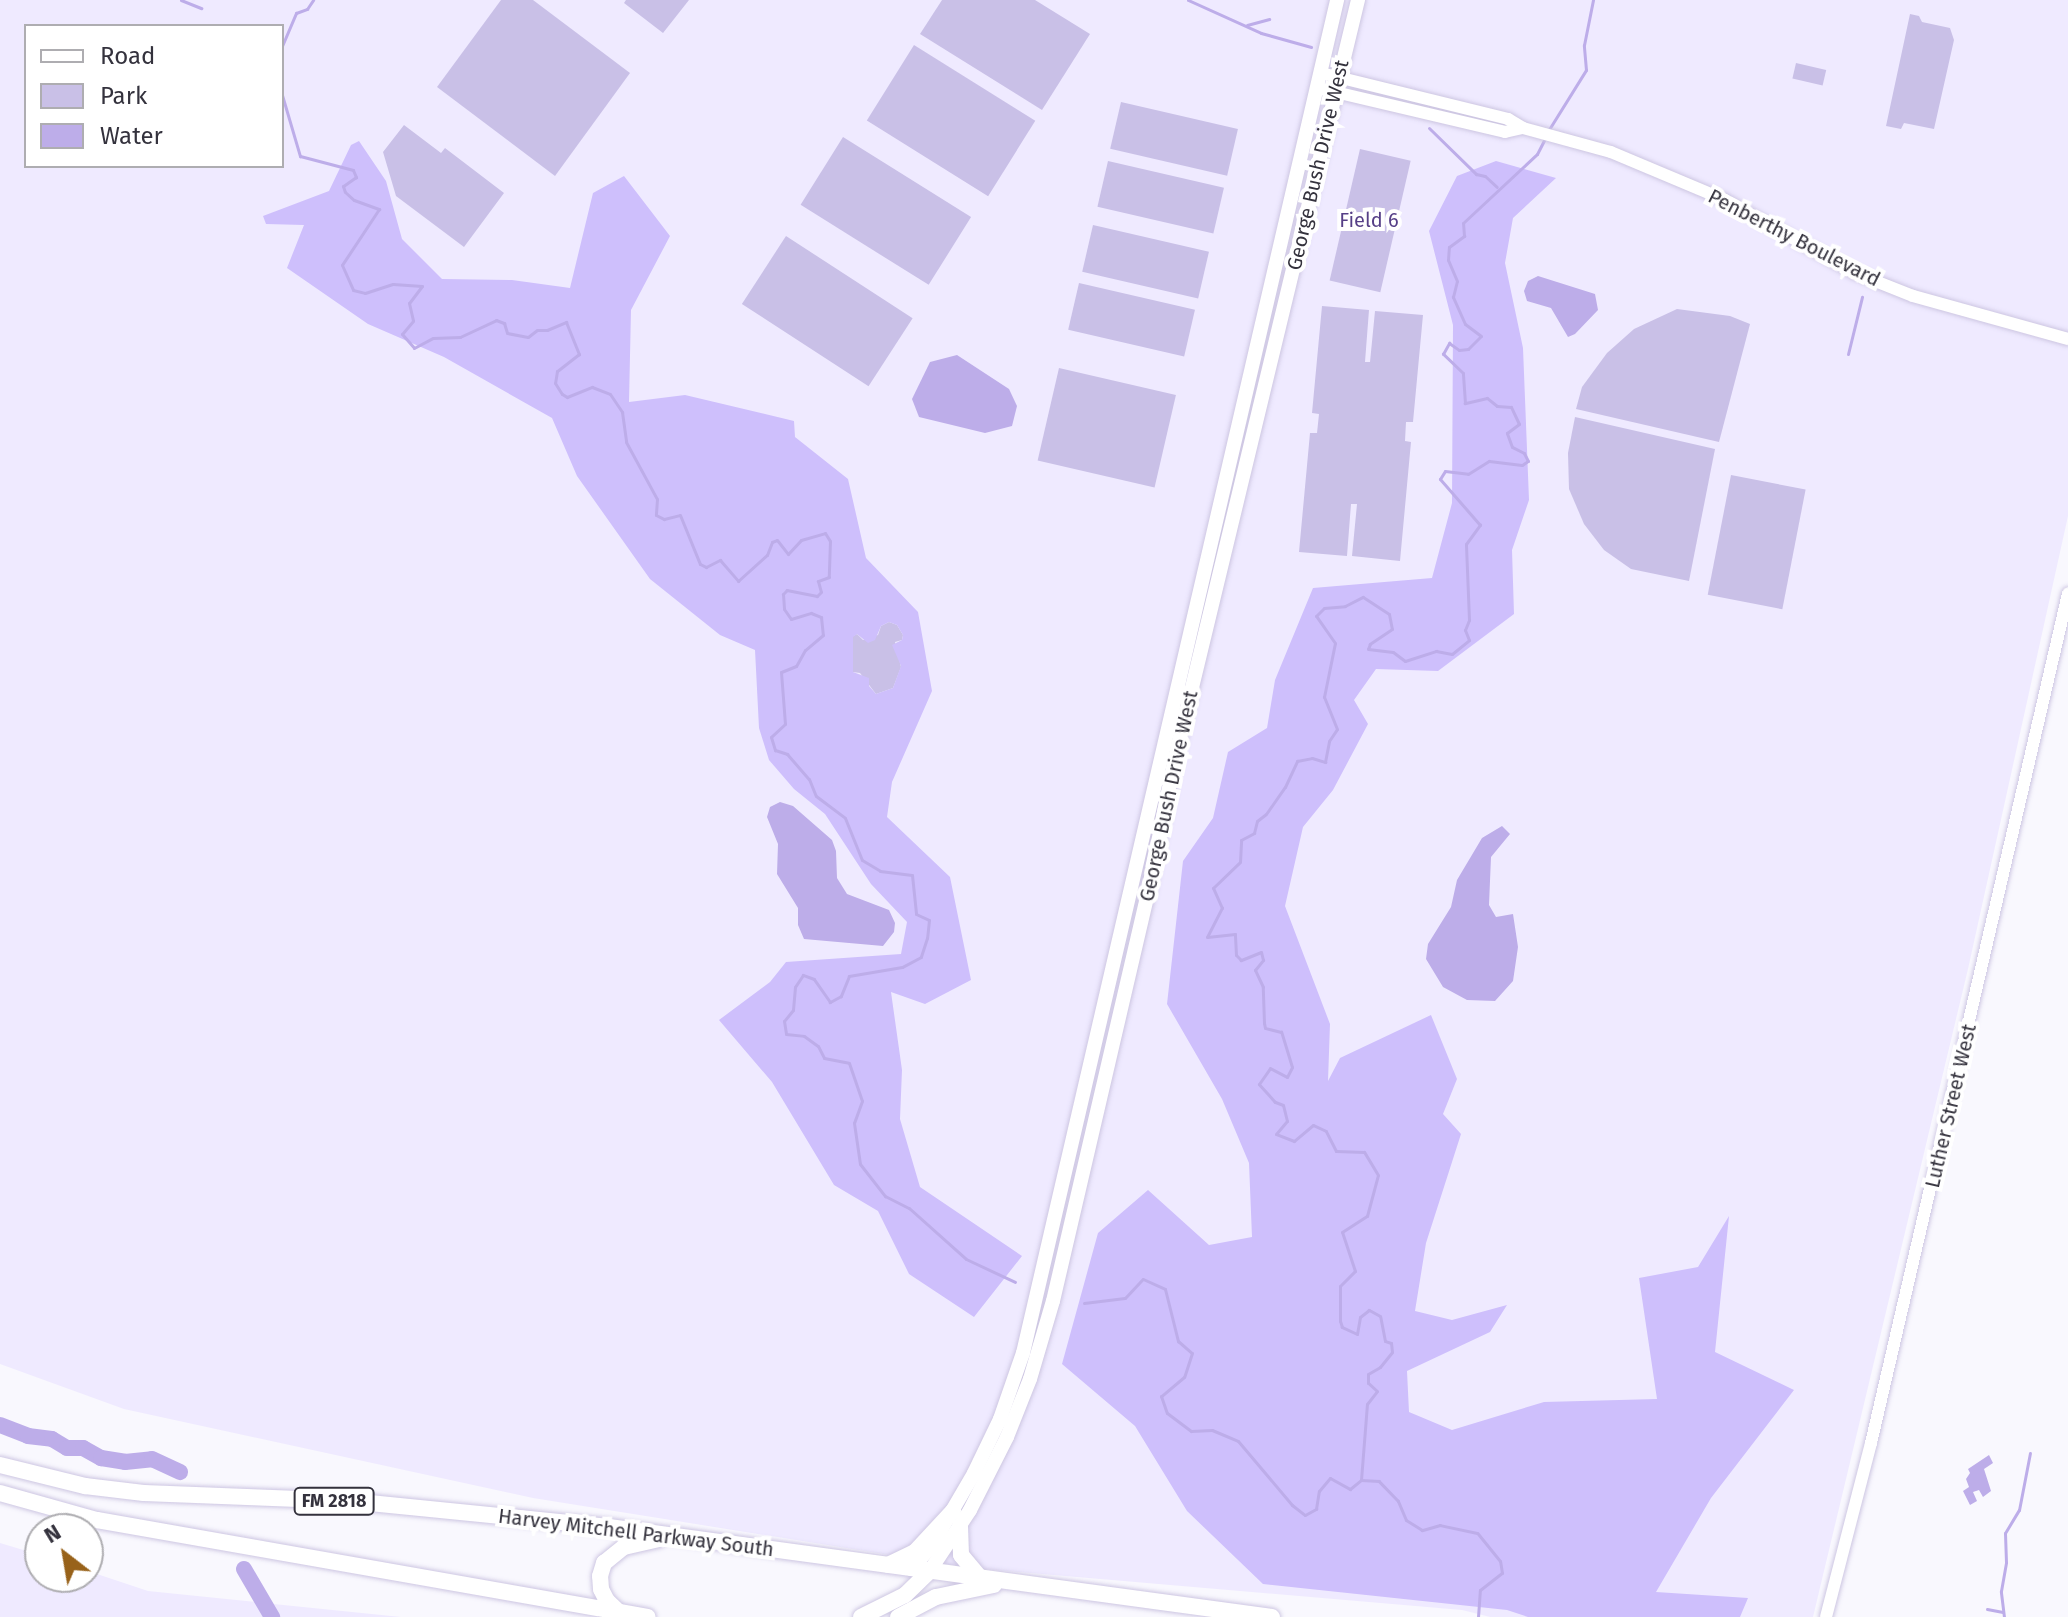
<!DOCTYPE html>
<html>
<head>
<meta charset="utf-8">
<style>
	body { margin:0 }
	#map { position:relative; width:2068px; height:1617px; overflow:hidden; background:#f9f8fe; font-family:"Fira Sans",sans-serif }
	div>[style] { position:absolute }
	.built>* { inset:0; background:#efeaff }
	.green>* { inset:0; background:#c9c0e7; transform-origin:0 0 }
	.forest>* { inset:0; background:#cebffc }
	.water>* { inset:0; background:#bdade9 }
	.stream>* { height:3px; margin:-1.5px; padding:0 1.5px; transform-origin:1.5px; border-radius:1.5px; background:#bdade9 }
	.river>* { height:16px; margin:-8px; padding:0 8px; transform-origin:8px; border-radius:8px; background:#bdade9 }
	.roads { filter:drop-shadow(0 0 2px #cdc6e2) drop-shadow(0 0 2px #cdc6e2) }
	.tertiary>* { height:12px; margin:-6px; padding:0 6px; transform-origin:6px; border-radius:6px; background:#fff }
	.secondary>* { height:14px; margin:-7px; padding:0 7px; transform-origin:7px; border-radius:7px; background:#fff }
	.trunk>* { height:16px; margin:-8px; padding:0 8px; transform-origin:8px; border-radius:8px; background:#fff }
	span { translate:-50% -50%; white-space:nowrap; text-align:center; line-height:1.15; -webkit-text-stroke:8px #fff; paint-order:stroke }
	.shield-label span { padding:2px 6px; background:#fff; border:2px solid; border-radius:6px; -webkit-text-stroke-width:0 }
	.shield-label { font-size:18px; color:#34323d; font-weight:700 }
	.street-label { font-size:20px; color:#34323d }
	.park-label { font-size:20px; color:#563f87 }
	.legend { position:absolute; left:24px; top:24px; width:260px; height:144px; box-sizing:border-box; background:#fff; border:2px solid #aeadb1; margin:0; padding:10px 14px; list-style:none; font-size:24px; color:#34323d }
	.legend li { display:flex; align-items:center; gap:16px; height:40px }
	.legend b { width:40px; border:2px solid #aeadb1 }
	.north { position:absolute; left:24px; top:1513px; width:80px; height:80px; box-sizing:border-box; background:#fff; border:2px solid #aeadb1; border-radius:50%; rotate:329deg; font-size:22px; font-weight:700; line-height:32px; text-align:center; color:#34323d }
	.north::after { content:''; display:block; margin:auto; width:28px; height:36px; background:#98621a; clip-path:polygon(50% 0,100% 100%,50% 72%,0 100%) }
</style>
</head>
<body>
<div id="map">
	<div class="built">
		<i style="clip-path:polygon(evenodd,0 0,2068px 0,2068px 516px,1968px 969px,1813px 1617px,1490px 1617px,1462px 1610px,971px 1568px,533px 1498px,124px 1409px,0 1364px,0 0,26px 26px,282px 26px,282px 166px,26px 166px,26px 26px)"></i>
		<i style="clip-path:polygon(0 1543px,40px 1555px,40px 1577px,88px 1577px,88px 1571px,148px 1591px,401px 1617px,0 1617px)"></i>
	</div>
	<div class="green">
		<i style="clip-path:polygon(501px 0,533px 0,630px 73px,555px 176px,437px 87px)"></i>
		<i style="clip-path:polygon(626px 0,689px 0,663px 33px,624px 3px)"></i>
		<i style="clip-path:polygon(942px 0,1035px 0,1090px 34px,1042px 110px,920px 34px)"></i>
		<i style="clip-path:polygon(1910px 14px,1919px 16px,1922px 22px,1950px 28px,1954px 40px,1934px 129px,1904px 123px,1901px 129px,1886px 126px)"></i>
		<i style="left:914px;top:45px;width:143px;height:89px;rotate:32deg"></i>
		<i style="left:1796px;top:63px;width:31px;height:16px;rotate:13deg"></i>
		<i style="left:1121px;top:102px;width:120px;height:48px;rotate:13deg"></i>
		<i style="clip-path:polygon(404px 125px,441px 153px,445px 148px,504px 193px,464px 247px,396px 196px,383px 152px)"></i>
		<i style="left:843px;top:137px;width:151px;height:80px;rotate:32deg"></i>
		<i style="left:1360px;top:149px;width:52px;height:135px;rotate:13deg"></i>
		<i style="left:1108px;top:161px;width:119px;height:47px;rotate:13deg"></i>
		<i style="left:1093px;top:225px;width:119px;height:48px;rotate:13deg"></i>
		<i style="left:786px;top:236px;width:151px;height:81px;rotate:33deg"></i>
		<i style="left:1079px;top:283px;width:119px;height:48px;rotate:13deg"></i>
		<i style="clip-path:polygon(1322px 306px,1369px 310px,1365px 362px,1370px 362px,1375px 311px,1423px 315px,1413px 422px,1406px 422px,1405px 441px,1411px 442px,1400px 561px,1352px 556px,1357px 504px,1351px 504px,1347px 556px,1299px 552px,1310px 433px,1317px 433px,1319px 414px,1312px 413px)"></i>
		<i style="clip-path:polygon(1677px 309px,1730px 316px,1750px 324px,1719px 442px,1576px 409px,1582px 387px,1607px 353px,1634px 329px)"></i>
		<i style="left:1059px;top:368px;width:120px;height:95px;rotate:13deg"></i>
		<i style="clip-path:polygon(1575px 417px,1715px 449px,1689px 581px,1631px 569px,1604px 550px,1584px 524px,1569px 489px,1568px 453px)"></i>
		<i style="left:1731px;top:475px;width:76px;height:122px;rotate:11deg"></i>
		<i style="clip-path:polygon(889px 622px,897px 625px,903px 635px,902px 640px,895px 642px,901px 667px,893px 688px,876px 694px,860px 673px,853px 672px,853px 636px,857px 634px,863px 640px,878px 635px,881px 626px)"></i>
	</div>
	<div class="forest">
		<i style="clip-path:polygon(evenodd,359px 141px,386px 181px,402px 239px,442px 279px,512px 280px,570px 288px,593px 193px,624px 176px,670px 236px,631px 310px,629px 402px,685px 395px,794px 421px,795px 437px,848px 479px,866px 558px,918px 612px,932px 691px,892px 782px,887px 817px,950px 877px,971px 980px,925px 1004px,891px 992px,902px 1070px,900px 1119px,920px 1187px,1022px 1256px,974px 1317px,909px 1274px,878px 1211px,834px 1185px,772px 1082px,719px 1020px,770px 982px,786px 962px,901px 954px,907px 922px,871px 884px,825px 814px,794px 789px,769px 760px,759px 728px,755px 650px,720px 635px,650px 579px,577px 476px,552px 418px,444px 357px,368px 324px,287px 268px,304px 225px,266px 224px,263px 216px,329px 191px,351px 145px,359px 141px,889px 622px,897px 625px,903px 635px,902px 640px,892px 645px,901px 666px,893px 688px,876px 694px,869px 686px,869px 678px,853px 672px,853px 637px,857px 634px,868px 643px,875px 640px,881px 626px,889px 622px)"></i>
		<i style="clip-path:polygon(1496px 161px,1556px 178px,1513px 218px,1505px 263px,1523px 348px,1529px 500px,1512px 550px,1514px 614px,1438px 671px,1376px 669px,1354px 700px,1368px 724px,1333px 790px,1303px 827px,1285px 906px,1330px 1024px,1328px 1081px,1340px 1058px,1431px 1015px,1457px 1079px,1443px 1114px,1461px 1134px,1426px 1243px,1415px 1311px,1452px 1320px,1507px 1305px,1490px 1332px,1407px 1371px,1409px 1412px,1452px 1430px,1544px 1402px,1657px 1399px,1639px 1278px,1698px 1267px,1729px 1216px,1715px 1352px,1794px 1390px,1711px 1498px,1656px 1592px,1748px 1598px,1740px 1617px,1528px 1617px,1507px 1610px,1263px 1584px,1187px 1511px,1135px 1426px,1062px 1364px,1098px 1233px,1148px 1190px,1209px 1245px,1252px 1237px,1249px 1163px,1222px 1099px,1167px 1004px,1183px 861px,1213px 818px,1228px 752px,1267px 728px,1275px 680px,1313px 588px,1432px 578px,1452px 503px,1453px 325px,1429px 231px,1457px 176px)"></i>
	</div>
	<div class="water">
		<i style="clip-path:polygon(1538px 276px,1595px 294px,1598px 310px,1575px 334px,1568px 337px,1551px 308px,1527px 301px,1524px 291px,1528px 281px)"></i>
		<i style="clip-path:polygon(957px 355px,1009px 389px,1017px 406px,1012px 426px,985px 433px,919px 417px,912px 399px,930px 362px)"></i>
		<i style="clip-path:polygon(780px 802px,793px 806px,832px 840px,836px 851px,837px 878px,847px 894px,889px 910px,895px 923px,894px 932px,883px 946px,804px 939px,798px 925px,798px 908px,777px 874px,778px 844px,767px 817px,770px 807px)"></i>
		<i style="clip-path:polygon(1502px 826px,1510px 834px,1491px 857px,1489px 905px,1496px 917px,1513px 914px,1518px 947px,1513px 981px,1495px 1001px,1467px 1000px,1443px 987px,1426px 959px,1428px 944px,1451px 907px,1457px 880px,1482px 838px)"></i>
		<i style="clip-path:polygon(1989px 1455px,1993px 1463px,1984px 1469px,1991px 1491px,1983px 1497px,1979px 1490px,1973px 1492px,1977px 1501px,1970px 1505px,1963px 1491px,1969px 1487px,1966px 1479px,1970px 1473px,1968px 1469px)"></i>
	</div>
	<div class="stream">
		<i style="left:181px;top:0;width:22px;rotate:22deg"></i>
		<i style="left:1188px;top:0;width:80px;rotate:24.3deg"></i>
		<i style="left:1261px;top:33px;width:52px;rotate:15.6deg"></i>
		<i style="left:1247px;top:25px;width:23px;rotate:-15deg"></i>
		<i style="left:282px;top:46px;width:36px;rotate:-67deg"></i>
		<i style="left:296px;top:13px;width:12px;rotate:-20deg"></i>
		<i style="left:307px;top:9px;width:11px;rotate:-56deg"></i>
		<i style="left:282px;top:95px;width:64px;rotate:73.6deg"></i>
		<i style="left:300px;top:156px;width:55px;rotate:14.8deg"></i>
		<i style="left:353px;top:170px;width:8px;rotate:67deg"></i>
		<i style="left:356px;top:177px;width:16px;rotate:145deg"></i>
		<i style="left:343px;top:186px;width:6px;rotate:72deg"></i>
		<i style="left:345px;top:192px;width:12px;rotate:42deg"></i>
		<i style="left:354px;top:200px;width:27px;rotate:20deg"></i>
		<i style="left:379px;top:209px;width:67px;rotate:123.5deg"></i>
		<i style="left:342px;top:265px;width:27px;rotate:66deg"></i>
		<i style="left:353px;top:290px;width:12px;rotate:14deg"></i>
		<i style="left:365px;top:293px;width:29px;rotate:-18deg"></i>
		<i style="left:393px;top:284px;width:29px;rotate:4deg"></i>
		<i style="left:422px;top:286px;width:21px;rotate:127deg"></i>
		<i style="left:409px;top:303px;width:18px;rotate:77deg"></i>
		<i style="left:413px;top:321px;width:17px;rotate:130deg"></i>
		<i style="left:402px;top:334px;width:18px;rotate:49deg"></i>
		<i style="left:414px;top:348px;width:21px;rotate:-28deg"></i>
		<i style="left:433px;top:338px;width:27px;rotate:-2deg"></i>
		<i style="left:460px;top:337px;width:40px;rotate:-25deg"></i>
		<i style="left:496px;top:320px;width:9px;rotate:21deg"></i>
		<i style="left:504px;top:323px;width:10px;rotate:73deg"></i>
		<i style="left:507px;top:333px;width:21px;rotate:11deg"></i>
		<i style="left:528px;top:337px;width:11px;rotate:-38deg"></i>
		<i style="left:537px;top:330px;width:10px"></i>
		<i style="left:547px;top:330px;width:21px;rotate:-23deg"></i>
		<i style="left:566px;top:322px;width:35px;rotate:68deg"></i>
		<i style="left:579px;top:354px;width:28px;rotate:142deg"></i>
		<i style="left:557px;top:371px;width:12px;rotate:99deg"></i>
		<i style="left:555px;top:383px;width:13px;rotate:58deg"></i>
		<i style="left:562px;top:394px;width:6px;rotate:31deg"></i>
		<i style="left:567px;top:397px;width:27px;rotate:-22deg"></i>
		<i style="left:592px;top:387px;width:19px;rotate:21deg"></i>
		<i style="left:610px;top:394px;width:22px;rotate:56deg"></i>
		<i style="left:622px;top:412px;width:30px;rotate:82deg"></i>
		<i style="left:626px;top:442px;width:65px;rotate:61.5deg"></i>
		<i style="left:657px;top:499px;width:16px;rotate:94deg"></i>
		<i style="left:656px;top:515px;width:9px;rotate:27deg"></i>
		<i style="left:664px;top:519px;width:16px;rotate:-14deg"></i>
		<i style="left:680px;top:515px;width:53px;rotate:67.8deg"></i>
		<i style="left:700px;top:564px;width:7px;rotate:27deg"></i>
		<i style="left:706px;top:567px;width:16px;rotate:-27deg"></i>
		<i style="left:720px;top:560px;width:28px;rotate:49deg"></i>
		<i style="left:738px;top:581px;width:39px;rotate:-42deg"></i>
		<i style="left:767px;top:555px;width:14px;rotate:-69deg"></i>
		<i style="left:772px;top:542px;width:5px;rotate:-22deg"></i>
		<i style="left:777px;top:540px;width:18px;rotate:52deg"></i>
		<i style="left:788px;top:554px;width:19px;rotate:-47deg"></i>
		<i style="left:801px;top:540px;width:25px;rotate:-16deg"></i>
		<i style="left:825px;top:533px;width:9px;rotate:58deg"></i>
		<i style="left:830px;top:541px;width:36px;rotate:92deg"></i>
		<i style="left:829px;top:577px;width:12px;rotate:160deg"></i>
		<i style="left:818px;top:581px;width:11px;rotate:75deg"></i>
		<i style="left:821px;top:592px;width:6px;rotate:135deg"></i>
		<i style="left:817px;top:596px;width:31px;rotate:-169deg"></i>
		<i style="left:787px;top:590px;width:6px;rotate:135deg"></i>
		<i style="left:783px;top:594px;width:15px;rotate:86deg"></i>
		<i style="left:784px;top:609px;width:12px;rotate:55deg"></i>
		<i style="left:791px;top:619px;width:21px;rotate:-17deg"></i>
		<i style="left:811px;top:613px;width:11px;rotate:22deg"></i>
		<i style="left:821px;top:617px;width:18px;rotate:84deg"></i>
		<i style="left:823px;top:635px;width:23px;rotate:140deg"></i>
		<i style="left:805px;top:650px;width:18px;rotate:119deg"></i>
		<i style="left:796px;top:666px;width:16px;rotate:158deg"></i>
		<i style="left:781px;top:672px;width:52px;rotate:85.6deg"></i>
		<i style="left:785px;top:724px;width:19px;rotate:137deg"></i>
		<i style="left:771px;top:737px;width:14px;rotate:73deg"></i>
		<i style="left:775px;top:750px;width:13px;rotate:18deg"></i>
		<i style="left:787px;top:754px;width:33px;rotate:49deg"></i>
		<i style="left:809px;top:779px;width:18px;rotate:68deg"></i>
		<i style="left:816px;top:796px;width:36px;rotate:37deg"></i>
		<i style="left:845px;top:818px;width:45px;rotate:68deg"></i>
		<i style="left:862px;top:860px;width:21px;rotate:31deg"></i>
		<i style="left:880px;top:871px;width:32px;rotate:7deg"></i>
		<i style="left:912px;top:875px;width:39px;rotate:84deg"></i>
		<i style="left:916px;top:914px;width:14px;rotate:25deg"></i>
		<i style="left:929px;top:920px;width:18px;rotate:96deg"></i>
		<i style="left:927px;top:938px;width:20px;rotate:108deg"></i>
		<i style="left:921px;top:957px;width:21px;rotate:152deg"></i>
		<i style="left:902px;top:967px;width:54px;rotate:170.4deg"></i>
		<i style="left:849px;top:976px;width:22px;rotate:112deg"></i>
		<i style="left:841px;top:996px;width:13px;rotate:151deg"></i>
		<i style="left:830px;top:1002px;width:28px;rotate:-125deg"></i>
		<i style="left:814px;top:979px;width:12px;rotate:-160deg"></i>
		<i style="left:803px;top:975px;width:14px;rotate:124deg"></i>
		<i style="left:795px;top:987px;width:23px;rotate:95deg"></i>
		<i style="left:793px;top:1010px;width:14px;rotate:129deg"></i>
		<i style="left:784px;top:1021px;width:13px;rotate:81deg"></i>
		<i style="left:786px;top:1034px;width:18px;rotate:6deg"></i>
		<i style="left:804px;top:1036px;width:17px;rotate:36deg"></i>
		<i style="left:818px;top:1046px;width:13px;rotate:63deg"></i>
		<i style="left:824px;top:1058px;width:25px;rotate:11deg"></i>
		<i style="left:849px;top:1063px;width:40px;rotate:71.1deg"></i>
		<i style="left:862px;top:1101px;width:23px;rotate:110deg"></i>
		<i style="left:854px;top:1123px;width:41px;rotate:81.7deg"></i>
		<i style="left:860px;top:1164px;width:41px;rotate:52deg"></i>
		<i style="left:885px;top:1196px;width:27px;rotate:27deg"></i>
		<i style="left:909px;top:1208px;width:76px;rotate:41.8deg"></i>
		<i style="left:966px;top:1259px;width:54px;rotate:25.1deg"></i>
		<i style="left:1429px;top:128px;width:66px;rotate:44.4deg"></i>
		<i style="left:1476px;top:174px;width:9px;rotate:13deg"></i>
		<i style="left:1485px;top:176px;width:16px;rotate:43deg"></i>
		<i style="left:1548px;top:131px;width:72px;rotate:-58.1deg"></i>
		<i style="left:1586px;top:70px;width:25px;rotate:-95deg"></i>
		<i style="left:1584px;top:45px;width:46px;rotate:-78.7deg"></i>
		<i style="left:1848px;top:354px;width:59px;rotate:-76.2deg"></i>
		<i style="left:1084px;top:1303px;width:41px;rotate:-7deg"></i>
		<i style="left:1125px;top:1298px;width:26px;rotate:-47deg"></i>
		<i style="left:1143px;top:1279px;width:24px;rotate:24deg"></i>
		<i style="left:1165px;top:1289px;width:54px;rotate:76deg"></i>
		<i style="left:1178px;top:1341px;width:18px;rotate:41deg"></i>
		<i style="left:1192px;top:1353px;width:25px;rotate:108deg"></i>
		<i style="left:1184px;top:1377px;width:30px;rotate:140deg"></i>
		<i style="left:1161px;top:1396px;width:18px;rotate:71deg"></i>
		<i style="left:1167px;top:1413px;width:30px;rotate:37deg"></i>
		<i style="left:1191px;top:1431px;width:21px;rotate:-3deg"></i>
		<i style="left:1212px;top:1430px;width:28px;rotate:23deg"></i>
		<i style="left:1238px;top:1441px;width:84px;rotate:49.8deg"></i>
		<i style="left:1292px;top:1505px;width:16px;rotate:38deg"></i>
		<i style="left:1305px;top:1515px;width:13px;rotate:-29deg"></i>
		<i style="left:1316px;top:1509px;width:18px;rotate:-81deg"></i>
		<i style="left:1319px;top:1491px;width:17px;rotate:-50deg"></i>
		<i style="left:1330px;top:1478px;width:23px;rotate:29deg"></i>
		<i style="left:1350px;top:1489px;width:14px;rotate:-39deg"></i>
		<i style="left:1987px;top:1609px;width:16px;rotate:11deg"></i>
		<i style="left:1478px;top:1617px;width:27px;rotate:-86deg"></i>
		<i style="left:1480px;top:1590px;width:28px;rotate:-38deg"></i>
		<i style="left:1502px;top:1573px;width:12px;rotate:-99deg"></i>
		<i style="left:1500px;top:1561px;width:36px;rotate:-129deg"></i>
		<i style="left:1477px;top:1533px;width:38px;rotate:-168deg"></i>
		<i style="left:1440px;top:1525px;width:19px;rotate:164deg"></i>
		<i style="left:1422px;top:1530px;width:19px;rotate:-148deg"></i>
		<i style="left:1406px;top:1520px;width:21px;rotate:-113deg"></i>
		<i style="left:1398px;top:1501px;width:28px;rotate:-134deg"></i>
		<i style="left:1379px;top:1481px;width:18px;rotate:-177deg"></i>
		<i style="left:1361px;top:1480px;width:76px;rotate:-85.5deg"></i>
		<i style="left:1367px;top:1404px;width:16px;rotate:-52deg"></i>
		<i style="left:1377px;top:1391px;width:12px;rotate:-138deg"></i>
		<i style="left:1368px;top:1383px;width:9px;rotate:-90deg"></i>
		<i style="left:1368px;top:1374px;width:14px;rotate:-30deg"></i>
		<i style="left:1380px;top:1367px;width:19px;rotate:-51deg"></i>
		<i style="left:1392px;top:1352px;width:9px;rotate:-96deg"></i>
		<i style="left:1391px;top:1343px;width:6px;rotate:-162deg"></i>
		<i style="left:1385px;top:1341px;width:25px;rotate:-101deg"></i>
		<i style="left:1380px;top:1316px;width:13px;rotate:-151deg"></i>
		<i style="left:1369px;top:1310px;width:11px;rotate:142deg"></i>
		<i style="left:1360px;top:1317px;width:17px;rotate:100deg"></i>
		<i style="left:1357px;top:1334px;width:17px;rotate:-155deg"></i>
		<i style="left:1342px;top:1327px;width:6px;rotate:-108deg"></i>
		<i style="left:1340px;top:1321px;width:35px;rotate:-90deg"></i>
		<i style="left:1340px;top:1286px;width:21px;rotate:-45deg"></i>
		<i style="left:1355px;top:1271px;width:41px;rotate:-108.4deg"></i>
		<i style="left:1342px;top:1232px;width:30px;rotate:-33deg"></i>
		<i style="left:1367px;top:1216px;width:42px;rotate:-75deg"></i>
		<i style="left:1378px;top:1175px;width:27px;rotate:-121deg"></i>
		<i style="left:1364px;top:1152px;width:28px;rotate:-178deg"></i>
		<i style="left:1336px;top:1151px;width:22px;rotate:-117deg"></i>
		<i style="left:1326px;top:1131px;width:14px;rotate:-155deg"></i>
		<i style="left:1313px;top:1125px;width:25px;rotate:140deg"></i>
		<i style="left:1294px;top:1141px;width:19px;rotate:-159deg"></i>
		<i style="left:1276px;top:1134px;width:17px;rotate:-50deg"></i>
		<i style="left:1287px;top:1121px;width:16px;rotate:-104deg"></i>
		<i style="left:1283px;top:1105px;width:9px;rotate:-159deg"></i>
		<i style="left:1275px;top:1102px;width:24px;rotate:-132deg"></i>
		<i style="left:1259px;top:1084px;width:19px;rotate:-55deg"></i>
		<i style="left:1270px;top:1068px;width:19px;rotate:28deg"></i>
		<i style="left:1287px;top:1077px;width:11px;rotate:-63deg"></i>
		<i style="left:1292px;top:1067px;width:37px;rotate:-107deg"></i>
		<i style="left:1281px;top:1032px;width:16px;rotate:-166deg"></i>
		<i style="left:1265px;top:1028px;width:5px;rotate:-101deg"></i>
		<i style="left:1264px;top:1023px;width:36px;rotate:-92deg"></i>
		<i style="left:1263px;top:987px;width:19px;rotate:-115deg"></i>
		<i style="left:1255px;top:970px;width:13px;rotate:-51deg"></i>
		<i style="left:1263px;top:960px;width:8px;rotate:-104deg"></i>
		<i style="left:1261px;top:952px;width:22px;rotate:158deg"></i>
		<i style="left:1241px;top:960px;width:7px;rotate:-135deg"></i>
		<i style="left:1236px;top:955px;width:21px;rotate:-93deg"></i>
		<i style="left:1235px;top:934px;width:28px;rotate:174deg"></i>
		<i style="left:1207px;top:937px;width:33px;rotate:-63deg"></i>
		<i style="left:1222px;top:908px;width:22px;rotate:-114deg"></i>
		<i style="left:1213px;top:888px;width:37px;rotate:-44deg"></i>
		<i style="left:1240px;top:862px;width:22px;rotate:-87deg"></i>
		<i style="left:1241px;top:840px;width:15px;rotate:-28deg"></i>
		<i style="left:1254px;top:833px;width:12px;rotate:-76deg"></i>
		<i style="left:1257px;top:821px;width:11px;rotate:-38deg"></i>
		<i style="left:1266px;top:814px;width:33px;rotate:-55deg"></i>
		<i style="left:1285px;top:787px;width:29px;rotate:-65deg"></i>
		<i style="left:1297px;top:761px;width:15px;rotate:-11deg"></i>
		<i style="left:1312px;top:758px;width:14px;rotate:17deg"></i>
		<i style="left:1325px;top:762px;width:21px;rotate:-79deg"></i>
		<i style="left:1329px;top:741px;width:14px;rotate:-56deg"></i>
		<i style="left:1337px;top:729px;width:35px;rotate:-112deg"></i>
		<i style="left:1324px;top:697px;width:55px;rotate:-78.5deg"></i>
		<i style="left:1335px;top:643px;width:33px;rotate:-125deg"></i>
		<i style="left:1316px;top:616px;width:11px;rotate:-45deg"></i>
		<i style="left:1324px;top:608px;width:21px;rotate:-5deg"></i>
		<i style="left:1345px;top:606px;width:20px;rotate:-27deg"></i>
		<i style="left:1363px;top:597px;width:31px;rotate:33deg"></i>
		<i style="left:1389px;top:614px;width:15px;rotate:79deg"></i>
		<i style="left:1392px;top:629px;width:27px;rotate:146deg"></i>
		<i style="left:1370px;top:644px;width:5px;rotate:112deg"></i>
		<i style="left:1368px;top:649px;width:25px;rotate:7deg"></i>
		<i style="left:1393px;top:652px;width:15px;rotate:37deg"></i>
		<i style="left:1405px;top:661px;width:33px;rotate:-18deg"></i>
		<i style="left:1436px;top:651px;width:16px;rotate:11deg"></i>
		<i style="left:1452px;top:654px;width:22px;rotate:-39deg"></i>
		<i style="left:1469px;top:640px;width:11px;rotate:-112deg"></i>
		<i style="left:1465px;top:630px;width:11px;rotate:-68deg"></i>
		<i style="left:1469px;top:620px;width:76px;rotate:-92.3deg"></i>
		<i style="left:1466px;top:544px;width:24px;rotate:-54deg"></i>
		<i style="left:1480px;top:525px;width:61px;rotate:-131deg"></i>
		<i style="left:1440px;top:479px;width:9px;rotate:-58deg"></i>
		<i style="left:1445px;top:471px;width:23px;rotate:7deg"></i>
		<i style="left:1468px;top:474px;width:25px;rotate:-32deg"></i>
		<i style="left:1489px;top:461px;width:33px;rotate:7deg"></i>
		<i style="left:1522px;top:465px;width:7px;rotate:-34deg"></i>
		<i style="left:1528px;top:461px;width:9px;rotate:-117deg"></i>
		<i style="left:1524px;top:453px;width:13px;rotate:-153deg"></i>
		<i style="left:1512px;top:447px;width:15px;rotate:-110deg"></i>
		<i style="left:1507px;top:433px;width:15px;rotate:-37deg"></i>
		<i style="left:1519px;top:424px;width:19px;rotate:-115deg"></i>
		<i style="left:1511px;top:407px;width:14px;rotate:-176deg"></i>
		<i style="left:1497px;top:406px;width:13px;rotate:-141deg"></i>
		<i style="left:1487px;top:398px;width:23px;rotate:167deg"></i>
		<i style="left:1465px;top:403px;width:30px;rotate:-94deg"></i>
		<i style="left:1463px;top:373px;width:28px;rotate:-136deg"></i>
		<i style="left:1443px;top:354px;width:13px;rotate:-61deg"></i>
		<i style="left:1449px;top:343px;width:12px;rotate:35deg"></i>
		<i style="left:1459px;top:350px;width:9px;rotate:-6deg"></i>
		<i style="left:1468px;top:349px;width:18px;rotate:-45deg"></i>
		<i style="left:1481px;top:336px;width:20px;rotate:-143deg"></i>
		<i style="left:1465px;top:324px;width:30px;rotate:-114deg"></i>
		<i style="left:1453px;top:297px;width:16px;rotate:-76deg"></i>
		<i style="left:1457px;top:281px;width:23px;rotate:-113deg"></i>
		<i style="left:1448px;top:260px;width:13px;rotate:-86deg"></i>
		<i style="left:1449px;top:247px;width:19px;rotate:-36deg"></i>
		<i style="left:1464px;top:236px;width:13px;rotate:-94deg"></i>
		<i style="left:1463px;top:223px;width:101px;rotate:-43deg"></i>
		<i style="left:1537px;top:154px;width:18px;rotate:-63deg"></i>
		<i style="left:2004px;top:1617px;width:26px;rotate:-97deg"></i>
		<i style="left:2001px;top:1591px;width:29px;rotate:-80deg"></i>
		<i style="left:2006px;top:1562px;width:29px;rotate:-92deg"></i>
		<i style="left:2005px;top:1533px;width:27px;rotate:-59deg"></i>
		<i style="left:2019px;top:1510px;width:58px;rotate:-79.1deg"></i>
	</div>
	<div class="river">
		<i style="left:0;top:1425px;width:30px;rotate:21deg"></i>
		<i style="left:28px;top:1436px;width:24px;rotate:7deg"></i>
		<i style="left:52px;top:1439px;width:17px;rotate:31deg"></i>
		<i style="left:67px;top:1448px;width:16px"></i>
		<i style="left:83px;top:1448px;width:21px;rotate:29deg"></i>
		<i style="left:101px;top:1458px;width:24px;rotate:9deg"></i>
		<i style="left:125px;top:1462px;width:27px;rotate:-6deg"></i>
		<i style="left:152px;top:1459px;width:31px;rotate:25deg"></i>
		<i style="left:244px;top:1569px;width:56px;rotate:59.7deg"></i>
	</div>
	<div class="roads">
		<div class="tertiary">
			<i style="left:1321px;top:73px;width:193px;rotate:13.8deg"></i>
			<i style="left:1508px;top:119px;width:17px;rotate:31deg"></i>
			<i style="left:1523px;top:128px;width:91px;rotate:15.3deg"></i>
			<i style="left:1611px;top:152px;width:121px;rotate:22.8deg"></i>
			<i style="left:1723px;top:199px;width:151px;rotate:29.3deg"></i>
			<i style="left:1855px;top:273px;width:62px;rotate:21.6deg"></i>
			<i style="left:1913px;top:296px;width:161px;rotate:15.5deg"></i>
			<i style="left:1318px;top:88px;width:192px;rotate:13.2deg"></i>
			<i style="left:1505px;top:132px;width:18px;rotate:-13deg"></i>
			<i style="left:1826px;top:1617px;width:180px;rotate:-75.5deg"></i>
			<i style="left:1871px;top:1443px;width:872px;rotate:-76.94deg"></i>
		</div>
		<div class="secondary">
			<i style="left:911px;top:1569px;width:30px;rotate:-48deg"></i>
			<i style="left:931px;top:1547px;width:86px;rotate:-59.8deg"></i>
			<i style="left:974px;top:1473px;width:60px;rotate:-64.3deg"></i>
			<i style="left:1000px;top:1419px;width:70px;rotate:-70.8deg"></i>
			<i style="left:1023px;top:1353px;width:1389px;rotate:-76.93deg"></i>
			<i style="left:929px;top:1572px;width:74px;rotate:-56.5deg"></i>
			<i style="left:970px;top:1510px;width:82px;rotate:-63.1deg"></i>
			<i style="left:1007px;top:1437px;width:62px;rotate:-68.4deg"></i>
			<i style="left:1030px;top:1379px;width:81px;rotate:-73.6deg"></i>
			<i style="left:1053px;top:1301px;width:425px;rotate:-76.9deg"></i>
			<i style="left:1149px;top:887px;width:132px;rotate:-78.6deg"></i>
			<i style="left:1175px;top:758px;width:780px;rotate:-76.43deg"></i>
		</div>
		<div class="trunk">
			<i style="left:0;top:1465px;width:88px;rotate:13.9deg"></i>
			<i style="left:85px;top:1486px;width:59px;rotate:6.8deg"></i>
			<i style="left:144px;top:1493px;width:206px;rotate:2.2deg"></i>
			<i style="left:350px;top:1501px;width:260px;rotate:5.7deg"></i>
			<i style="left:609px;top:1527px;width:669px;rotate:7.73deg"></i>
			<i style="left:0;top:1493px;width:101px;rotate:15.6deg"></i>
			<i style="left:97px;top:1520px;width:559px;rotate:9.98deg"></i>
			<i style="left:960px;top:1526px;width:29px;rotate:88deg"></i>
			<i style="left:961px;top:1555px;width:30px;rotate:50deg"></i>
			<i style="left:888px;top:1565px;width:30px;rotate:-26deg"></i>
			<i style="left:915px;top:1552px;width:56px;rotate:-47.2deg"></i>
			<i style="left:620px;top:1613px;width:18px;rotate:-137deg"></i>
			<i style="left:607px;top:1601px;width:13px;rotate:-117deg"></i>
			<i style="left:601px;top:1589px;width:13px;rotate:-94deg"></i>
			<i style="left:600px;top:1576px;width:14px;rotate:-73deg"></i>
			<i style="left:604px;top:1563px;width:26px;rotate:-39deg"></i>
			<i style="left:624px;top:1547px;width:36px;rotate:-13deg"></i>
			<i style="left:861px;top:1617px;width:49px;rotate:-26.6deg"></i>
			<i style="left:905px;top:1595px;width:33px;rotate:-44deg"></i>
			<i style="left:898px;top:1617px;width:43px;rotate:-27.8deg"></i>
			<i style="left:936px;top:1597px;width:59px;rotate:-11.7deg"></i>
		</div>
	</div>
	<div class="shield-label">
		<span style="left:334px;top:1501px">FM 2818</span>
	</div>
	<div class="street-label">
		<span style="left:1318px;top:165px;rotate:-77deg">George Bush Drive West</span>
		<span style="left:1794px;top:238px;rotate:27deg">Penberthy Boulevard</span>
		<span style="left:1169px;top:796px;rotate:-78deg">George Bush Drive West</span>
		<span style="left:1951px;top:1106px;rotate:-77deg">Luther Street West</span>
		<span style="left:636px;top:1533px;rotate:7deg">Harvey Mitchell Parkway South</span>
	</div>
	<div class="park-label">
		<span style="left:1369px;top:220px">Field 6</span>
	</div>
	<ul class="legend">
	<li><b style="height:10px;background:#fff"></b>Road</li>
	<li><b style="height:22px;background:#c9c0e7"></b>Park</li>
	<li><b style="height:22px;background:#bdade9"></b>Water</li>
	</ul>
	<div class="north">N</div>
</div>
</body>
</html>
